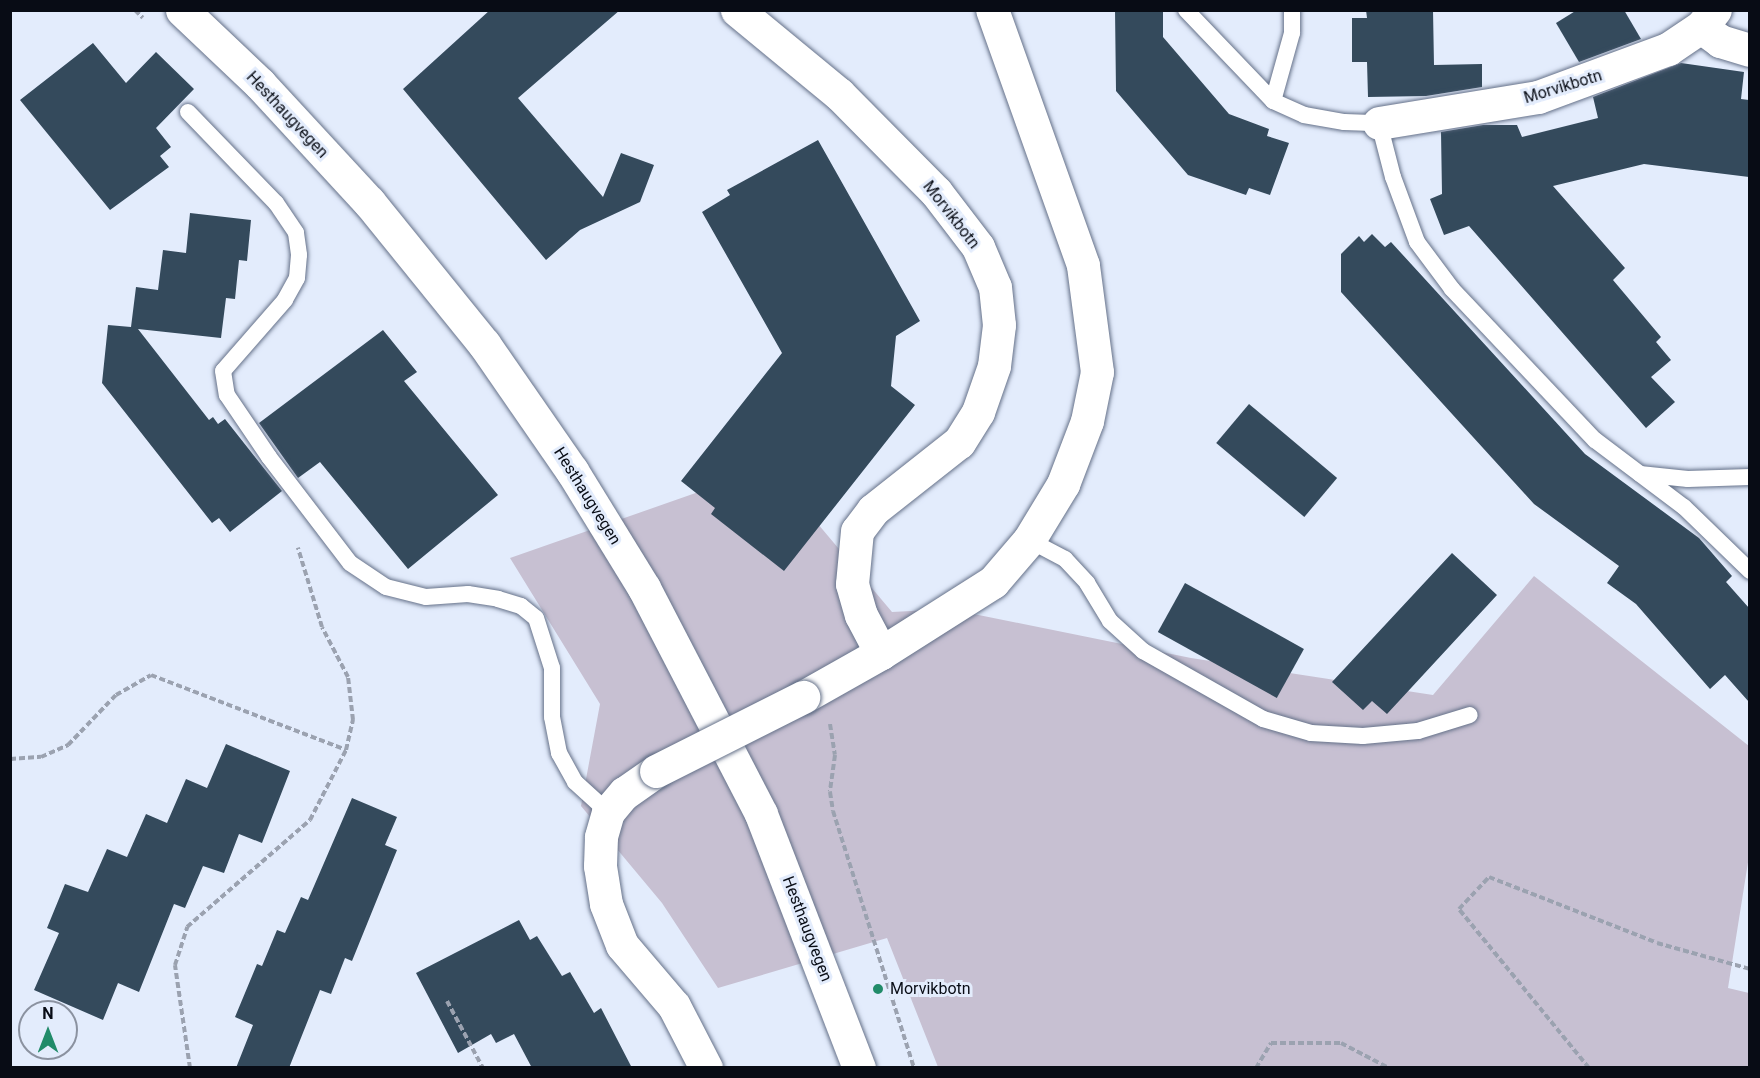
<!DOCTYPE html>
<html>
<head>
<meta charset="utf-8">
<style>
	body { margin:0 }
	#map { position:relative; width:1760px; height:1078px; overflow:hidden; background:#e3ecfc; font-family:Roboto,sans-serif }
	div>[style] { position:absolute }
	.green>* { inset:0; background:#c7c0d2 }
	.building>* { inset:0; background:#344a5c; transform-origin:0 0 }
	.path>* { height:4px; margin-top:-2px; transform-origin:0; background:repeating-linear-gradient(90deg,#9ba2b0 0 6px,transparent 0 9px) }
	.roads { filter:drop-shadow(0 0 2px #657189) drop-shadow(0 0 2px #657189) }
	.service>* { height:16px; margin:-8px; padding:0 8px; transform-origin:8px; border-radius:8px; background:#fff }
	.minor>* { height:33px; margin:-16.5px; padding:0 16.5px; transform-origin:16.5px; border-radius:16.5px; background:#fff }
	.secondary>* { height:33px; margin:-16.5px; padding:0 16.5px; transform-origin:16.5px; border-radius:16.5px; background:#fff }
	.bridges { filter:drop-shadow(0 0 2px #657189) drop-shadow(0 0 2px #657189) }
	.minor-bridge>* { height:33px; margin:-16.5px; padding:0 16.5px; transform-origin:16.5px; border-radius:16.5px; background:#fff }
	.dots>* { width:16px; height:16px; translate:-50% -50%; box-sizing:border-box; border:3px solid #e3ecfc; border-radius:50% }
	span { translate:-50% -50%; white-space:nowrap; text-align:center; line-height:1.15; -webkit-text-stroke:6px #e3ecfc; paint-order:stroke }
	.street-label { font-size:16px; color:#080c15 }
	.poi-label { font-size:16px; color:#080c15 }
	.left { translate:0 -50%; text-align:left }
	.frame { position:absolute; inset:0; border:12px solid #080c15; pointer-events:none }
	.north { position:absolute; left:18px; top:1000px; width:60px; height:60px; box-sizing:border-box; background:#e3ecfc; border:2px solid #8b92a0; border-radius:50%; rotate:0deg; font-size:16px; font-weight:700; line-height:24px; text-align:center; color:#080c15 }
	.north::after { content:''; display:block; margin:auto; width:21px; height:27px; background:#218b69; clip-path:polygon(50% 0,100% 100%,50% 72%,0 100%) }
</style>
</head>
<body>
<div id="map">
	<div class="green">
		<i style="clip-path:polygon(770px 467px,892px 612px,949px 609px,1191px 658px,1433px 695px,1534px 576px,1749px 746px,1749px 856px,1728px 988px,1749px 993px,1749px 1067px,938px 1067px,887px 938px,718px 988px,662px 903px,581px 806px,600px 704px,510px 558px)"></i>
	</div>
	<div class="building">
		<i style="clip-path:polygon(490px 10px,620px 10px,518px 98px,603px 197px,621px 153px,654px 165px,640px 202px,580px 230px,546px 260px,403px 89px)"></i>
		<i style="clip-path:polygon(1115px 10px,1163px 10px,1163px 37px,1229px 114px,1269px 129px,1267px 136px,1289px 143px,1270px 195px,1249px 188px,1246px 195px,1188px 175px,1116px 91px)"></i>
		<i style="clip-path:polygon(1366px 10px,1433px 10px,1434px 65px,1482px 64px,1482px 87px,1426px 96px,1368px 97px,1367px 62px,1352px 62px,1352px 18px,1367px 18px)"></i>
		<i style="clip-path:polygon(1577px 10px,1624px 10px,1641px 39px,1579px 62px,1556px 23px)"></i>
		<i style="clip-path:polygon(93px 43px,126px 83px,156px 52px,194px 89px,156px 128px,171px 147px,160px 156px,169px 167px,110px 210px,20px 100px)"></i>
		<i style="clip-path:polygon(1681px 63px,1744px 72px,1741px 99px,1749px 100px,1749px 177px,1644px 164px,1553px 186px,1625px 268px,1613px 280px,1661px 337px,1656px 342px,1671px 360px,1651px 377px,1675px 402px,1646px 428px,1469px 226px,1444px 235px,1430px 199px,1442px 194px,1441px 132px,1483px 125px,1517px 125px,1522px 137px,1598px 118px,1593px 97px)"></i>
		<i style="clip-path:polygon(818px 140px,920px 321px,896px 336px,891px 386px,915px 405px,784px 571px,711px 514px,715px 508px,681px 481px,782px 353px,702px 212px,730px 195px,727px 190px)"></i>
		<i style="clip-path:polygon(190px 213px,251px 220px,247px 261px,239px 260px,235px 299px,226px 298px,221px 338px,138px 329px,209px 420px,213px 417px,218px 424px,225px 419px,282px 491px,230px 532px,219px 518px,212px 523px,102px 383px,108px 325px,131px 327px,136px 287px,158px 290px,163px 250px,186px 253px)"></i>
		<i style="clip-path:polygon(1372px 234px,1385px 247px,1391px 242px,1585px 454px,1699px 538px,1732px 576px,1726px 582px,1749px 608px,1749px 702px,1725px 675px,1710px 689px,1636px 604px,1607px 583px,1619px 566px,1534px 504px,1341px 292px,1341px 254px,1359px 236px,1364px 242px)"></i>
		<i style="clip-path:polygon(383px 330px,417px 372px,404px 381px,498px 495px,408px 569px,320px 462px,298px 478px,259px 423px)"></i>
		<i style="left:1249px;top:404px;width:115px;height:51px;rotate:40deg"></i>
		<i style="clip-path:polygon(1452px 553px,1497px 595px,1387px 714px,1372px 701px,1363px 710px,1332px 682px)"></i>
		<i style="left:1185px;top:583px;width:136px;height:56px;rotate:29deg"></i>
		<i style="clip-path:polygon(226px 744px,290px 771px,262px 843px,239px 834px,224px 873px,203px 866px,185px 908px,174px 904px,139px 992px,118px 983px,103px 1020px,34px 990px,59px 933px,47px 928px,65px 884px,88px 892px,107px 849px,127px 857px,146px 814px,167px 823px,186px 779px,207px 788px)"></i>
		<i style="clip-path:polygon(352px 798px,397px 817px,385px 845px,397px 850px,352px 961px,345px 958px,331px 994px,320px 990px,289px 1068px,236px 1068px,253px 1025px,235px 1017px,257px 964px,262px 966px,277px 930px,285px 933px,301px 897px,308px 900px)"></i>
		<i style="clip-path:polygon(519px 920px,530px 940px,537px 936px,562px 976px,570px 972px,594px 1013px,601px 1008px,632px 1068px,532px 1068px,514px 1034px,496px 1043px,491px 1034px,458px 1053px,416px 973px)"></i>
	</div>
	<div class="path">
		<i style="left:135px;top:10px;width:11px;rotate:45deg"></i>
		<i style="left:830px;top:724px;width:31px;rotate:81deg"></i>
		<i style="left:835px;top:755px;width:37px;rotate:98deg"></i>
		<i style="left:830px;top:792px;width:19px;rotate:81deg"></i>
		<i style="left:833px;top:811px;width:269px;rotate:72.5deg"></i>
		<i style="left:10px;top:759px;width:31px;rotate:-4deg"></i>
		<i style="left:41px;top:757px;width:30px;rotate:-24deg"></i>
		<i style="left:68px;top:745px;width:69px;rotate:-46.2deg"></i>
		<i style="left:116px;top:695px;width:40px;rotate:-29.7deg"></i>
		<i style="left:151px;top:675px;width:209px;rotate:21deg"></i>
		<i style="left:447px;top:1001px;width:76px;rotate:61.8deg"></i>
		<i style="left:190px;top:1068px;width:104px;rotate:-98.3deg"></i>
		<i style="left:175px;top:965px;width:40px;rotate:-72deg"></i>
		<i style="left:187px;top:927px;width:163px;rotate:-41deg"></i>
		<i style="left:310px;top:820px;width:79px;rotate:-62.8deg"></i>
		<i style="left:346px;top:750px;width:31px;rotate:-77deg"></i>
		<i style="left:353px;top:720px;width:43px;rotate:-96.6deg"></i>
		<i style="left:348px;top:677px;width:56px;rotate:-117.5deg"></i>
		<i style="left:322px;top:627px;width:83px;rotate:-106.9deg"></i>
		<i style="left:1256px;top:1068px;width:29px;rotate:-59deg"></i>
		<i style="left:1271px;top:1043px;width:70px"></i>
		<i style="left:1341px;top:1043px;width:54px;rotate:27.5deg"></i>
		<i style="left:1589px;top:1068px;width:205px;rotate:-129.3deg"></i>
		<i style="left:1459px;top:909px;width:44px;rotate:-46.8deg"></i>
		<i style="left:1489px;top:877px;width:180px;rotate:21.4deg"></i>
		<i style="left:1657px;top:943px;width:97px;rotate:15.6deg"></i>
	</div>
	<div class="roads">
		<div class="service">
			<i style="left:1186px;top:10px;width:126px;rotate:46.3deg"></i>
			<i style="left:1273px;top:101px;width:34px;rotate:24deg"></i>
			<i style="left:1304px;top:115px;width:41px;rotate:9.9deg"></i>
			<i style="left:1344px;top:122px;width:35px;rotate:2deg"></i>
			<i style="left:1379px;top:123px;width:56px;rotate:75.5deg"></i>
			<i style="left:1393px;top:177px;width:69px;rotate:69.7deg"></i>
			<i style="left:1417px;top:242px;width:59px;rotate:53.3deg"></i>
			<i style="left:1452px;top:289px;width:208px;rotate:46.6deg"></i>
			<i style="left:1595px;top:440px;width:111px;rotate:37deg"></i>
			<i style="left:1684px;top:507px;width:92px;rotate:44.1deg"></i>
			<i style="left:1273px;top:101px;width:71px;rotate:-74.4deg"></i>
			<i style="left:1292px;top:33px;width:23px;rotate:-90deg"></i>
			<i style="left:188px;top:112px;width:127px;rotate:46deg"></i>
			<i style="left:276px;top:203px;width:36px;rotate:56deg"></i>
			<i style="left:296px;top:233px;width:22px;rotate:82deg"></i>
			<i style="left:299px;top:255px;width:23px;rotate:95deg"></i>
			<i style="left:297px;top:278px;width:25px;rotate:119deg"></i>
			<i style="left:285px;top:300px;width:94px;rotate:131.1deg"></i>
			<i style="left:223px;top:371px;width:24px;rotate:81deg"></i>
			<i style="left:227px;top:395px;width:75px;rotate:55.9deg"></i>
			<i style="left:269px;top:457px;width:133px;rotate:52.6deg"></i>
			<i style="left:350px;top:563px;width:43px;rotate:33.7deg"></i>
			<i style="left:386px;top:587px;width:41px;rotate:14deg"></i>
			<i style="left:426px;top:597px;width:42px;rotate:-4.1deg"></i>
			<i style="left:468px;top:594px;width:30px;rotate:9deg"></i>
			<i style="left:498px;top:599px;width:24px;rotate:17deg"></i>
			<i style="left:521px;top:606px;width:19px;rotate:39deg"></i>
			<i style="left:536px;top:618px;width:52px;rotate:72.3deg"></i>
			<i style="left:552px;top:668px;width:49px;rotate:90deg"></i>
			<i style="left:552px;top:717px;width:37px;rotate:79deg"></i>
			<i style="left:559px;top:753px;width:33px;rotate:61deg"></i>
			<i style="left:575px;top:782px;width:45px;rotate:42.3deg"></i>
			<i style="left:1640px;top:474px;width:48px;rotate:5.9deg"></i>
			<i style="left:1688px;top:479px;width:62px;rotate:-1.8deg"></i>
			<i style="left:1029px;top:540px;width:41px;rotate:27.8deg"></i>
			<i style="left:1065px;top:559px;width:33px;rotate:47deg"></i>
			<i style="left:1087px;top:583px;width:44px;rotate:58.8deg"></i>
			<i style="left:1110px;top:621px;width:45px;rotate:42.3deg"></i>
			<i style="left:1143px;top:651px;width:138px;rotate:29.5deg"></i>
			<i style="left:1263px;top:719px;width:50px;rotate:16.3deg"></i>
			<i style="left:1311px;top:733px;width:52px;rotate:3.3deg"></i>
			<i style="left:1363px;top:736px;width:55px;rotate:-5.2deg"></i>
			<i style="left:1418px;top:731px;width:54px;rotate:-17.1deg"></i>
		</div>
		<div class="minor">
			<i style="left:737px;top:10px;width:132px;rotate:39.5deg"></i>
			<i style="left:839px;top:94px;width:138px;rotate:45.3deg"></i>
			<i style="left:936px;top:192px;width:69px;rotate:52.6deg"></i>
			<i style="left:978px;top:247px;width:43px;rotate:67deg"></i>
			<i style="left:995px;top:287px;width:38px;rotate:84deg"></i>
			<i style="left:999px;top:325px;width:41px;rotate:97deg"></i>
			<i style="left:994px;top:366px;width:49px;rotate:109.2deg"></i>
			<i style="left:978px;top:412px;width:36px;rotate:122deg"></i>
			<i style="left:959px;top:442px;width:110px;rotate:141.7deg"></i>
			<i style="left:873px;top:510px;width:26px;rotate:127deg"></i>
			<i style="left:857px;top:531px;width:53px;rotate:95.4deg"></i>
			<i style="left:852px;top:584px;width:32px;rotate:74deg"></i>
			<i style="left:861px;top:615px;width:43px;rotate:62.2deg"></i>
			<i style="left:1701px;top:27px;width:24px;rotate:36deg"></i>
			<i style="left:1720px;top:41px;width:31px;rotate:17deg"></i>
			<i style="left:1379px;top:123px;width:161px;rotate:-9.3deg"></i>
			<i style="left:1538px;top:97px;width:139px;rotate:-20.3deg"></i>
			<i style="left:1668px;top:49px;width:40px;rotate:-34deg"></i>
			<i style="left:1701px;top:27px;width:22px;rotate:-51deg"></i>
			<i style="left:803px;top:697px;width:90px;rotate:-29.4deg"></i>
			<i style="left:881px;top:653px;width:133px;rotate:-32.4deg"></i>
			<i style="left:993px;top:582px;width:55px;rotate:-49.4deg"></i>
			<i style="left:1029px;top:540px;width:66px;rotate:-58.7deg"></i>
			<i style="left:1063px;top:484px;width:67px;rotate:-69.1deg"></i>
			<i style="left:1087px;top:421px;width:50px;rotate:-78.5deg"></i>
			<i style="left:1097px;top:372px;width:108px;rotate:-97.5deg"></i>
			<i style="left:1083px;top:265px;width:271px;rotate:-109.6deg"></i>
			<i style="left:656px;top:771px;width:39px;rotate:145deg"></i>
			<i style="left:624px;top:793px;width:25px;rotate:130deg"></i>
			<i style="left:608px;top:812px;width:26px;rotate:106deg"></i>
			<i style="left:601px;top:837px;width:29px;rotate:92deg"></i>
			<i style="left:600px;top:866px;width:38px;rotate:81deg"></i>
			<i style="left:606px;top:904px;width:44px;rotate:68.7deg"></i>
			<i style="left:622px;top:945px;width:80px;rotate:49.6deg"></i>
			<i style="left:674px;top:1006px;width:70px;rotate:62.7deg"></i>
		</div>
		<div class="secondary">
			<i style="left:182px;top:10px;width:108px;rotate:43.5deg"></i>
			<i style="left:260px;top:84px;width:161px;rotate:47.3deg"></i>
			<i style="left:369px;top:202px;width:183px;rotate:51deg"></i>
			<i style="left:484px;top:344px;width:155px;rotate:55.3deg"></i>
			<i style="left:572px;top:471px;width:137px;rotate:58.4deg"></i>
			<i style="left:644px;top:588px;width:254px;rotate:62.6deg"></i>
			<i style="left:761px;top:814px;width:272px;rotate:68.9deg"></i>
		</div>
	</div>
	<div class="bridges">
		<div class="minor-bridge">
			<i style="left:656px;top:771px;width:165px;rotate:-26.7deg"></i>
		</div>
	</div>
	<div class="dots">
		<i style="left:878px;top:989px;background:#218b69"></i>
	</div>
	<div class="street-label">
		<span style="left:1563px;top:87px;rotate:-17deg">Morvikbotn</span>
		<span style="left:287px;top:115px;rotate:47deg">Hesthaugvegen</span>
		<span style="left:951px;top:215px;rotate:52deg">Morvikbotn</span>
		<span style="left:587px;top:496px;rotate:58deg">Hesthaugvegen</span>
		<span style="left:807px;top:929px;rotate:69deg">Hesthaugvegen</span>
	</div>
	<div class="poi-label">
		<span class="left" style="left:890px;top:989px">Morvikbotn</span>
	</div>
	<div class="frame"></div>
	<div class="north">N</div>
</div>
</body>
</html>
